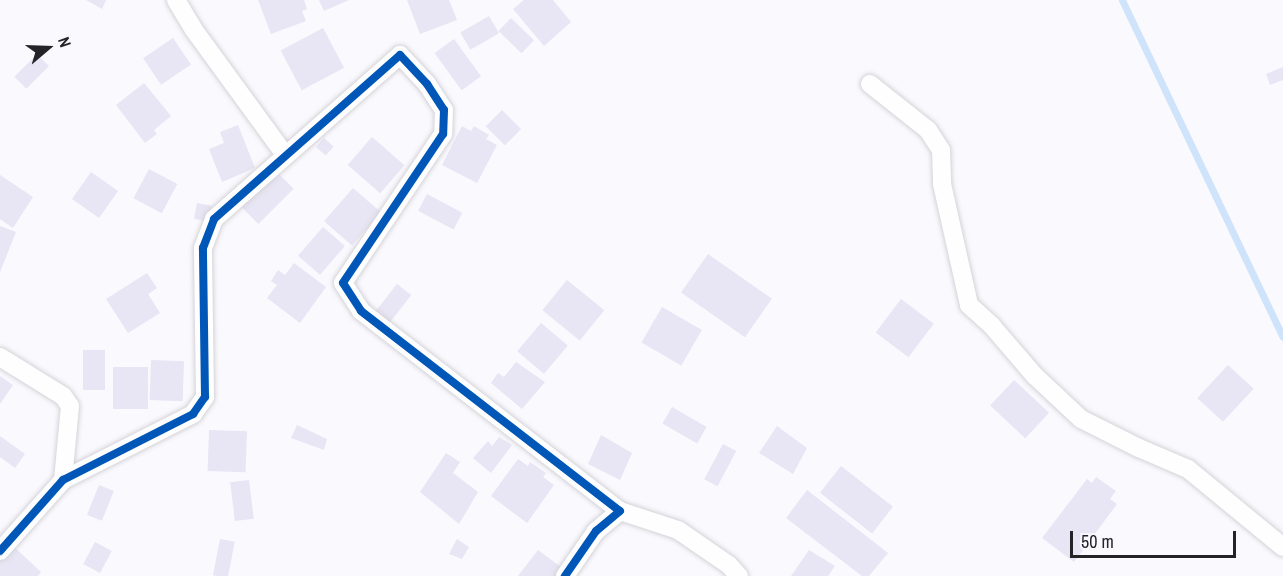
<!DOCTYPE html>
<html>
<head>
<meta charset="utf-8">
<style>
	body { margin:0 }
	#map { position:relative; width:1283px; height:576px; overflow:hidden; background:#faf9fe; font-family:"Archivo Narrow",sans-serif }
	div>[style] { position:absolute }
	.stream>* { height:7px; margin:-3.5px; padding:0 3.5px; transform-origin:3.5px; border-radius:3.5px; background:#cfe3fa }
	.building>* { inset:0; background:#e8e5f4; transform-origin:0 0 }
	.roads { filter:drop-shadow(0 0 2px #d4d3d8) drop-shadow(0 0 2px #d4d3d8) }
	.minor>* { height:18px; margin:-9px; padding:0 9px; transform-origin:9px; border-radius:9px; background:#fefeff }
	.cycleway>* { height:8px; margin:-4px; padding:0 4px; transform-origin:4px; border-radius:4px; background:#0057b8 }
	span { translate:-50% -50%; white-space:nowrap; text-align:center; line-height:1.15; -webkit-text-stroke:4.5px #f9f8ff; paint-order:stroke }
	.north { position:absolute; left:18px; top:18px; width:60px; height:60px; -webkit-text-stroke:4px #f9f8ff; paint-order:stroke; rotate:71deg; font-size:16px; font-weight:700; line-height:24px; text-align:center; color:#242328 }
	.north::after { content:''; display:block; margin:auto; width:21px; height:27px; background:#242328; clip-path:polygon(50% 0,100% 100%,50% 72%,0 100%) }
	.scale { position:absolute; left:1070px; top:531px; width:166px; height:27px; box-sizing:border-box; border:3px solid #242328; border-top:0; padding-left:8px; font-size:18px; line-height:21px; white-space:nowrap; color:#242328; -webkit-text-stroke:4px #f9f8ff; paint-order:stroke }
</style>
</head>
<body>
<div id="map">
	<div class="stream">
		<i style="left:1122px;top:0;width:373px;rotate:64.5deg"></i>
	</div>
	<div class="building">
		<i style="clip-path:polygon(86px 0,106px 0,102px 9px)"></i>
		<i style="clip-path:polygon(258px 0,304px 0,307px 9px,302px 11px,306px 21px,271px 34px)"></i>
		<i style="clip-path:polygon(319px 0,349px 0,324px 11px)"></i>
		<i style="clip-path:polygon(407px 0,449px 0,457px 20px,420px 34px)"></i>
		<i style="clip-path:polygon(524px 0,553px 0,571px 22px,544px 46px,513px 9px)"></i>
		<i style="left:489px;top:16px;width:20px;height:33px;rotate:60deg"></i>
		<i style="left:511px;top:18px;width:32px;height:18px;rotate:44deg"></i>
		<i style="left:323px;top:28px;width:45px;height:48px;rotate:62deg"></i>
		<i style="left:173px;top:38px;width:32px;height:36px;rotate:56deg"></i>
		<i style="left:454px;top:39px;width:46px;height:24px;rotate:54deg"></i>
		<i style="left:37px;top:54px;width:17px;height:32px;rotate:45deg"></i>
		<i style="clip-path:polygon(1283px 67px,1283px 80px,1270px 85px,1266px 74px)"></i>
		<i style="clip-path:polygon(144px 83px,171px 116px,154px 130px,157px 134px,145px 143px,116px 105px)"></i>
		<i style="left:502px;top:110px;width:27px;height:23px;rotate:45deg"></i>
		<i style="clip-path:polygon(238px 125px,255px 168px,222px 182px,209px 149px,224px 143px,220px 132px)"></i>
		<i style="clip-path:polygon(462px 126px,471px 131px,474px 126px,489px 135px,486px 139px,497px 145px,477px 183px,442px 165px)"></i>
		<i style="left:372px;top:137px;width:43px;height:37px;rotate:41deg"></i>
		<i style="left:324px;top:138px;width:13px;height:12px;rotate:42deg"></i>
		<i style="left:149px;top:169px;width:32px;height:33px;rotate:28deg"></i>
		<i style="left:276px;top:171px;width:25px;height:50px;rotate:45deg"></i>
		<i style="left:91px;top:172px;width:33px;height:33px;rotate:35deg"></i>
		<i style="clip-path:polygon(0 175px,33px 197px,13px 228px,0 219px)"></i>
		<i style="left:353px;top:188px;width:37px;height:44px;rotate:41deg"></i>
		<i style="left:427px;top:194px;width:40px;height:19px;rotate:28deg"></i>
		<i style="left:197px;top:203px;width:15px;height:16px;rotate:11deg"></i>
		<i style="clip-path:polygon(0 226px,16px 232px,0 272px)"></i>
		<i style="left:323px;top:227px;width:29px;height:38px;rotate:41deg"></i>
		<i style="left:708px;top:254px;width:78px;height:47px;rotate:35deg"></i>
		<i style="clip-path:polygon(294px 263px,326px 287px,300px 323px,267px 298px,277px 285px,271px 281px,278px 270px,285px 275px)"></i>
		<i style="clip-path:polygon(147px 273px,157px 288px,148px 294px,160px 313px,128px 333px,106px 299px)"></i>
		<i style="left:567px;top:280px;width:48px;height:39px;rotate:39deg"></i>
		<i style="left:397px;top:284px;width:18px;height:35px;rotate:38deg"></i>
		<i style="left:901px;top:299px;width:41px;height:42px;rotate:37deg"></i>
		<i style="left:662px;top:307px;width:46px;height:41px;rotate:30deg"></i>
		<i style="left:541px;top:323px;width:35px;height:37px;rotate:40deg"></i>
		<i style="left:83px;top:350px;width:22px;height:40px"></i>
		<i style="left:151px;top:360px;width:33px;height:40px;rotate:2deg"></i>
		<i style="clip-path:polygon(516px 362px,545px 382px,522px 409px,491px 383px,498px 373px,504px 377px)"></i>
		<i style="left:1228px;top:365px;width:35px;height:45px;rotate:43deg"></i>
		<i style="left:113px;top:367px;width:35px;height:42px"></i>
		<i style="clip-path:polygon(0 376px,13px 385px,0 404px)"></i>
		<i style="left:1014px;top:380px;width:48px;height:35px;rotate:43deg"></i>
		<i style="left:672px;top:407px;width:40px;height:19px;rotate:30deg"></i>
		<i style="clip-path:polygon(297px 425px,327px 439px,324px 450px,291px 438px)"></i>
		<i style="clip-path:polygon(777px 426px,807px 448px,793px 474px,759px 453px)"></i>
		<i style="left:209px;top:430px;width:38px;height:41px;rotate:2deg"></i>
		<i style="clip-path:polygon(601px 435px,632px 453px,620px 480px,588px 464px)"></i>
		<i style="clip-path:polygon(0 436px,25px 454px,15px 468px,0 457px)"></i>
		<i style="clip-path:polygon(499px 437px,512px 445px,491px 473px,473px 458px,488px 441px,492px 446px)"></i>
		<i style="left:723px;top:444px;width:15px;height:40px;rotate:28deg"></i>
		<i style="clip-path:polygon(446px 453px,460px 462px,453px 473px,478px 492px,459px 524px,420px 492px)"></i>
		<i style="clip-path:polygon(518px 459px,528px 466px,530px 462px,546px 473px,543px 477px,554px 485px,527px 523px,491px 496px)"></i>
		<i style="left:841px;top:466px;width:66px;height:34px;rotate:38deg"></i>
		<i style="clip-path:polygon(1096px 477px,1116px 491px,1110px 499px,1117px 504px,1074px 562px,1042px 538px,1087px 479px,1092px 483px)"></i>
		<i style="left:249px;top:480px;width:39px;height:19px;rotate:83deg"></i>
		<i style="left:99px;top:485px;width:16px;height:32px;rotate:22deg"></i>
		<i style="clip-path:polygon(807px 490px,888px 553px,869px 576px,862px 576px,786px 518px)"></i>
		<i style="left:220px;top:539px;width:15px;height:37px;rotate:11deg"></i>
		<i style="clip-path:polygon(457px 539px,469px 547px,462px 559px,449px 554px)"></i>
		<i style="left:95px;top:542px;width:19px;height:25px;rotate:28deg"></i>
		<i style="clip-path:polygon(10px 543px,41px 572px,38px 576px,0 576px,0 554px)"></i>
		<i style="clip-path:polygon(538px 550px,565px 570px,561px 576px,518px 576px)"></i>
		<i style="clip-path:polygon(809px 550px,835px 566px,828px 576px,791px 576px)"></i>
	</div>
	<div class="roads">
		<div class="minor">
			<i style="left:176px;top:0;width:35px;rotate:59deg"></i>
			<i style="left:194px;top:30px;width:155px;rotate:53.9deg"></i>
			<i style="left:870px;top:84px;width:74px;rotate:38.4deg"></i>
			<i style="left:928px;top:130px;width:24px;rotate:57deg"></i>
			<i style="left:941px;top:150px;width:34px;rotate:88deg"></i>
			<i style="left:942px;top:184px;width:124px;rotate:77.4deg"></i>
			<i style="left:969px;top:305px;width:31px;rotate:42deg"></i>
			<i style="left:992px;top:326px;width:66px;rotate:49.3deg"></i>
			<i style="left:1035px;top:376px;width:63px;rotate:43.1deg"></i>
			<i style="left:1081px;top:419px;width:65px;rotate:26.6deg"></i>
			<i style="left:1139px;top:448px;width:53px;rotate:23.2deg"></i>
			<i style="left:1188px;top:469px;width:123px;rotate:39.4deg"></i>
			<i style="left:0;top:357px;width:74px;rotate:31.8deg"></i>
			<i style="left:63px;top:396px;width:12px;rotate:55deg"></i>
			<i style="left:70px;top:406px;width:74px;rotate:95.4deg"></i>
			<i style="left:620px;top:511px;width:61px;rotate:18.1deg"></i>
			<i style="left:678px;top:530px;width:62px;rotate:34.5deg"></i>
			<i style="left:729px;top:565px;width:15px;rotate:48deg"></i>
			<i style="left:0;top:551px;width:95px;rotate:-48.4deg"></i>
			<i style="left:63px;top:480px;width:146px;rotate:-26.9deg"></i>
			<i style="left:193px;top:414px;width:21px;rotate:-55deg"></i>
			<i style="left:205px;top:397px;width:149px;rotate:-90.8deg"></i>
			<i style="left:203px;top:248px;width:31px;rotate:-69deg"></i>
			<i style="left:214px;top:219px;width:248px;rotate:-41.4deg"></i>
			<i style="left:400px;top:55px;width:40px;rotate:47deg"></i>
			<i style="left:427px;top:84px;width:31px;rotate:57deg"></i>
			<i style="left:444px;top:110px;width:24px;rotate:92deg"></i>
			<i style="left:443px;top:134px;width:179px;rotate:123.9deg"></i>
			<i style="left:343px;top:283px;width:33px;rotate:57deg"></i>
			<i style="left:361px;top:311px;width:327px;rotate:37.7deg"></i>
			<i style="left:620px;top:511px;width:31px;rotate:140deg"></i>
			<i style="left:596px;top:531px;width:55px;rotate:124.6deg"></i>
		</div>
	</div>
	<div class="cycleway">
		<i style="left:0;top:551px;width:95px;rotate:-48.4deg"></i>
		<i style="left:63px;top:480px;width:146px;rotate:-26.9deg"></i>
		<i style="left:193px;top:414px;width:21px;rotate:-55deg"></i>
		<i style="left:205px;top:397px;width:149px;rotate:-90.8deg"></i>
		<i style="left:203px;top:248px;width:31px;rotate:-69deg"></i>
		<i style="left:214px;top:219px;width:248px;rotate:-41.4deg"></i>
		<i style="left:400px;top:55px;width:40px;rotate:47deg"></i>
		<i style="left:427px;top:84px;width:31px;rotate:57deg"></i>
		<i style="left:444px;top:110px;width:24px;rotate:92deg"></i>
		<i style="left:443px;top:134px;width:179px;rotate:123.9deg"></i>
		<i style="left:343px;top:283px;width:33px;rotate:57deg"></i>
		<i style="left:361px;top:311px;width:327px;rotate:37.7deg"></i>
		<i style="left:620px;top:511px;width:31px;rotate:140deg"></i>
		<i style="left:596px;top:531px;width:55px;rotate:124.6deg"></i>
	</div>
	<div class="north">N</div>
	<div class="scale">50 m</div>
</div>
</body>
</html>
